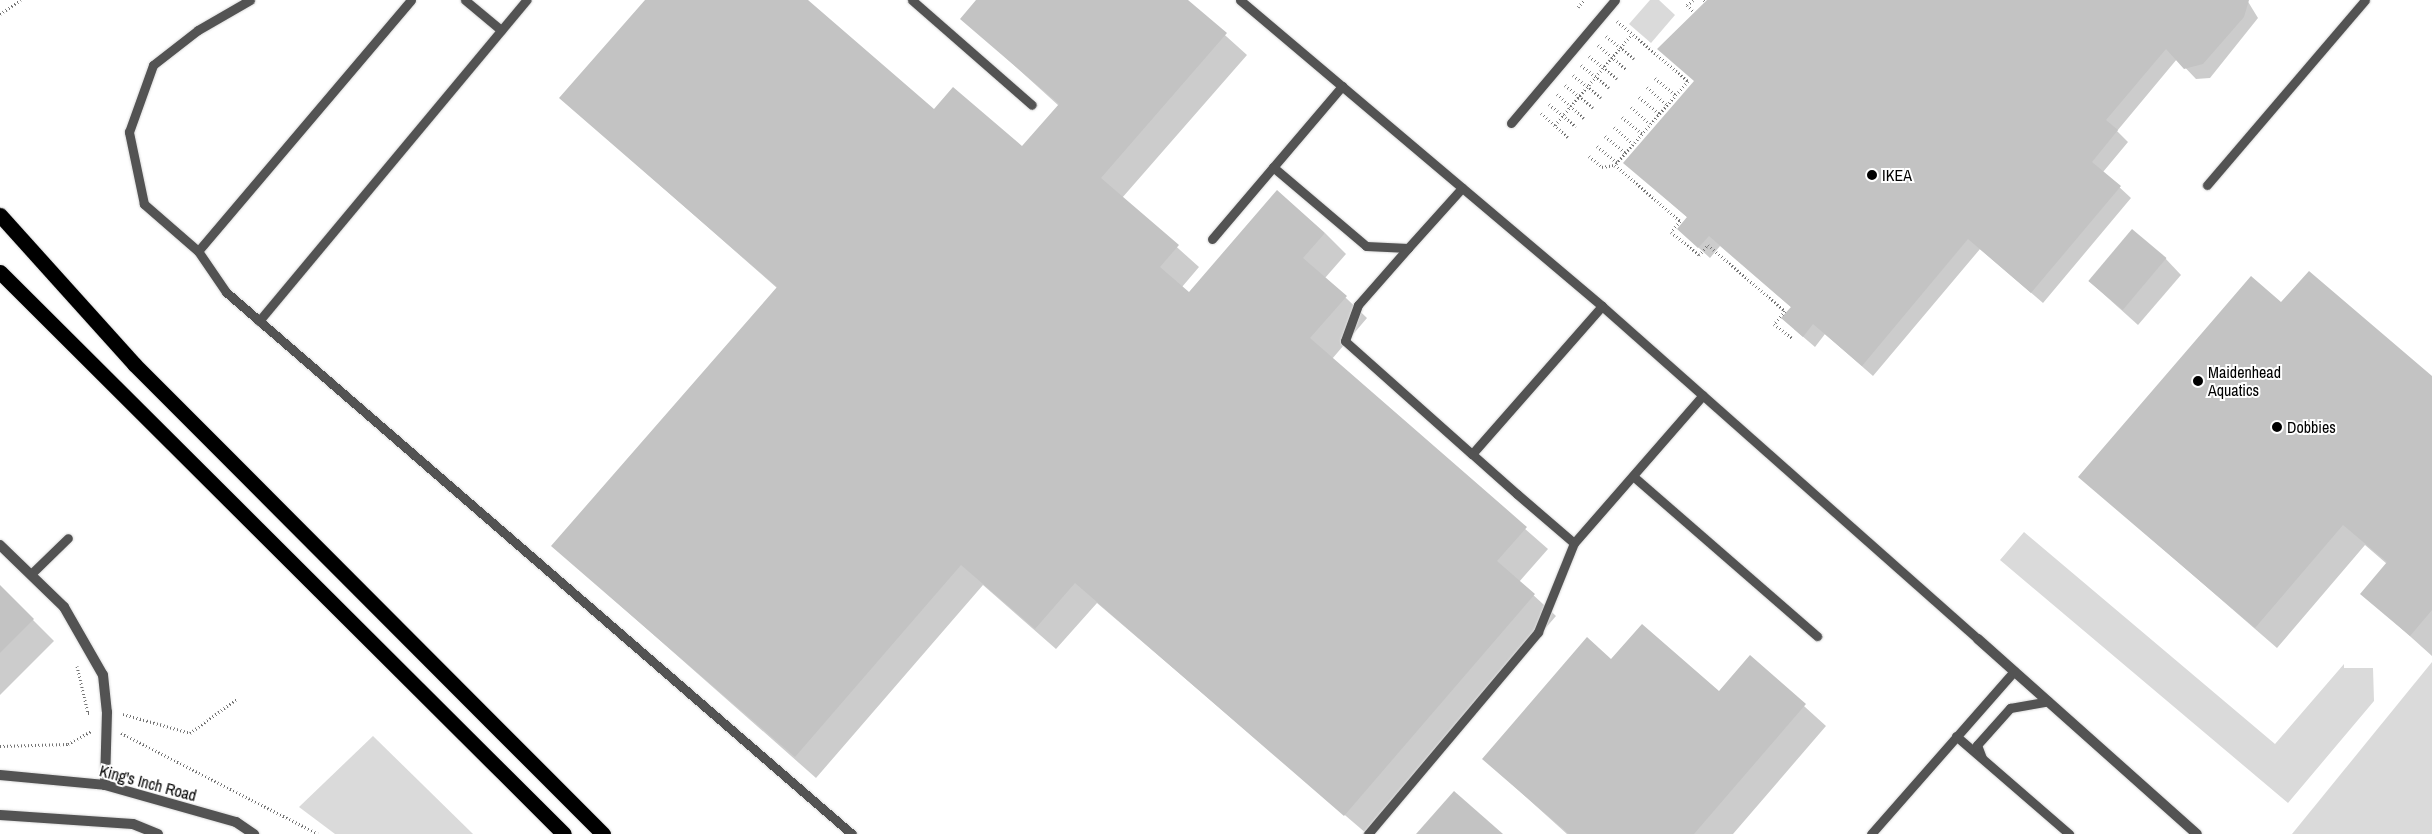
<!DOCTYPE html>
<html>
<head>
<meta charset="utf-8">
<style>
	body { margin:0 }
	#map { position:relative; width:2432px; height:834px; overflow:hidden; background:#fff; font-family:"Archivo Narrow",sans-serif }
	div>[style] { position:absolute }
	.green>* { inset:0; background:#dadada }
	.shadow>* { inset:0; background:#0003 }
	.building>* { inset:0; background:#c3c3c3; transform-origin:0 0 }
	.path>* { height:3px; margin-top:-1.5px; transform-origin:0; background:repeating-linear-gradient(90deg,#757575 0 1px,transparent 0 3.5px) }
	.roads { filter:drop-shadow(0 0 1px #dbdbdb) drop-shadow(0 0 1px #dbdbdb) }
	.service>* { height:9px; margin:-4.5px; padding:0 4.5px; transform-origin:4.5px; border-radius:4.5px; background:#535353 }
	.minor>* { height:10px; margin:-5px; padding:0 5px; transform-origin:5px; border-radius:5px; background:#535353 }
	.tertiary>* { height:10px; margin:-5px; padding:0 5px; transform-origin:5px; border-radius:5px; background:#535353 }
	.motorway>* { height:15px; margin:-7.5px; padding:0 7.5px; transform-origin:7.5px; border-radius:7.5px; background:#000 }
	.dots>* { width:14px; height:14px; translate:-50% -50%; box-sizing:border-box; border:2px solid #fff; border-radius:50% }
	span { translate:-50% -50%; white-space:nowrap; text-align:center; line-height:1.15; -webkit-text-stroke:4px #fff; paint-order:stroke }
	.poi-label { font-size:16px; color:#000 }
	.left { translate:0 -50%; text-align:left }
	.street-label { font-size:16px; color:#000 }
</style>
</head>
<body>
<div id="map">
	<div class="green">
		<i style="clip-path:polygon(1650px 0,1659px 0,1675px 15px,1651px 43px,1629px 24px)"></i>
		<i style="clip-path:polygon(2024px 532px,2275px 744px,2344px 664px,2344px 668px,2373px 668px,2374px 701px,2288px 803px,2000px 560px)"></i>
		<i style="clip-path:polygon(2432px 662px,2432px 834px,2292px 834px)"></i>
		<i style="clip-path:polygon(373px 736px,473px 834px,335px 834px,299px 807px)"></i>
	</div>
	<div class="shadow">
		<i style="clip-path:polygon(647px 0,807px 0,934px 111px,1022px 148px,1059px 106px,962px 18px,978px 0,1186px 0,1247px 55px,1122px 198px,1199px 267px,1182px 287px,1189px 293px,1325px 233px,1346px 254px,1325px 278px,1367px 318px,1332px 359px,1548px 549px,1519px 582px,1556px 616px,1367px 834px,1097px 603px,1056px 649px,983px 585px,816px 778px,553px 546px,777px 288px,561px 98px)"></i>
		<i style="clip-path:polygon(1709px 0,2247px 0,2258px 18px,2210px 78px,2196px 79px,2177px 59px,2117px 131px,2128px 142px,2103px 172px,2131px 198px,2043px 303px,1980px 249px,1873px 376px,1825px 334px,1815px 347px,1794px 329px,1792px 308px,1720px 246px,1710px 258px,1689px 239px,1688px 218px,1625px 163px,1695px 82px)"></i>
		<i style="clip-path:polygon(2165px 258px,2181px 275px,2138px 325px,2089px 281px)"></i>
		<i style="clip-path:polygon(2281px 304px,2432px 377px,2432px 656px,2362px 593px,2387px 564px,2365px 545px,2277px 648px,2080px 477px)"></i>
		<i style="clip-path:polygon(0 587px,54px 641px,0 695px)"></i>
		<i style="clip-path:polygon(1750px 657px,1826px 726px,1733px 834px,1567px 834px,1484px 759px,1611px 660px,1719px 692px)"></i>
	</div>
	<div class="building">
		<i style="clip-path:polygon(645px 0,808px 0,934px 109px,953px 87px,1022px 146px,1059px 104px,960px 19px,976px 0,1188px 0,1227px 33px,1101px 178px,1179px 245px,1160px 267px,1189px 292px,1277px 190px,1325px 233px,1303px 258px,1347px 296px,1310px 338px,1527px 527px,1497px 561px,1535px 594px,1344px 816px,1075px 583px,1035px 629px,961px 565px,795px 757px,551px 546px,777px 287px,559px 98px)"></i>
		<i style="clip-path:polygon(1707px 0,2249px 0,2244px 17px,2203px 64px,2184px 69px,2166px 49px,2106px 120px,2118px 130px,2092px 162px,2121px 186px,2031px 293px,1968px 239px,1862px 366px,1813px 324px,1803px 337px,1781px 318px,1791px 307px,1709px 236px,1698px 248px,1677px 229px,1687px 217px,1623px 163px,1694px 81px,1657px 49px)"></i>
		<i style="left:2132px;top:229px;width:45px;height:68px;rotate:40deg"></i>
		<i style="clip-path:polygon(2309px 271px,2432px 376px,2432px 610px,2410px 636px,2360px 594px,2387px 562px,2343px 525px,2255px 628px,2078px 477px,2251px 276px,2281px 302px)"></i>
		<i style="clip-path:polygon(0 585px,34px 619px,0 653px)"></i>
		<i style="clip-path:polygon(1642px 624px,1719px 691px,1750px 655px,1806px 704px,1694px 834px,1569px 834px,1482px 759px,1587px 637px,1611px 659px)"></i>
		<i style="clip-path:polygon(1454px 791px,1503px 834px,1416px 834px)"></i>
	</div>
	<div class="path">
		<i style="left:1693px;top:0;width:8px;rotate:140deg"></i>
		<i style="left:1687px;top:5px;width:10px;rotate:45deg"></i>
		<i style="left:1704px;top:0;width:1px;rotate:45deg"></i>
		<i style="left:1578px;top:7px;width:9px;rotate:-49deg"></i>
		<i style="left:0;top:14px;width:25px;rotate:-34deg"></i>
		<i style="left:1617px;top:21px;width:93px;rotate:40.2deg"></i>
		<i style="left:1688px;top:81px;width:111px;rotate:131deg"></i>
		<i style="left:1615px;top:165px;width:86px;rotate:40.7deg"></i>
		<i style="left:1680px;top:221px;width:14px;rotate:129deg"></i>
		<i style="left:1671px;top:232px;width:36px;rotate:39deg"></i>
		<i style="left:1699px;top:255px;width:13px;rotate:-48deg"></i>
		<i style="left:1708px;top:245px;width:101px;rotate:40.6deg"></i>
		<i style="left:1785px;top:311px;width:17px;rotate:130deg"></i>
		<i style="left:1774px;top:324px;width:24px;rotate:38deg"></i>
		<i style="left:1606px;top:36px;width:36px;rotate:39deg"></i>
		<i style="left:1598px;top:45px;width:37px;rotate:41deg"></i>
		<i style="left:1589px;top:56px;width:36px;rotate:39deg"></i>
		<i style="left:1581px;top:65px;width:36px;rotate:39deg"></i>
		<i style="left:1573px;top:75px;width:36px;rotate:39deg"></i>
		<i style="left:1655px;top:78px;width:26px;rotate:40deg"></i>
		<i style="left:1565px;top:85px;width:36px;rotate:39deg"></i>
		<i style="left:1647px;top:87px;width:27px;rotate:42deg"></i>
		<i style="left:1557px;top:94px;width:36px;rotate:42deg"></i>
		<i style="left:1639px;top:97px;width:26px;rotate:40deg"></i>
		<i style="left:1549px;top:104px;width:35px;rotate:40deg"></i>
		<i style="left:1631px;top:107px;width:25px;rotate:42deg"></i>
		<i style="left:1541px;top:113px;width:36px;rotate:42deg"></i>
		<i style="left:1622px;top:117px;width:26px;rotate:40deg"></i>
		<i style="left:1555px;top:125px;width:119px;rotate:-49.8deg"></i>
		<i style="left:1614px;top:127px;width:25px;rotate:42deg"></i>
		<i style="left:1605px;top:136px;width:26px;rotate:40deg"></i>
		<i style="left:1597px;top:146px;width:26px;rotate:40deg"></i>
		<i style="left:1589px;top:156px;width:17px;rotate:40deg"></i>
		<i style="left:1602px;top:167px;width:13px;rotate:-9deg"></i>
		<i style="left:77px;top:666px;width:48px;rotate:76.8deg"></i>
		<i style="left:88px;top:713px;width:4px"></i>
		<i style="left:123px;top:714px;width:70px;rotate:15.8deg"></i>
		<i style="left:190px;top:733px;width:59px;rotate:-36.1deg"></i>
		<i style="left:121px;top:733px;width:221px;rotate:27.1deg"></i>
		<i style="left:0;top:746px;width:68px;rotate:-1.7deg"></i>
		<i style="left:68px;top:744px;width:26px;rotate:-29deg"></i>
	</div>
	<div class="roads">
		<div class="service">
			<i style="left:411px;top:0;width:329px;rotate:130.3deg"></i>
			<i style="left:198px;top:251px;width:50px;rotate:55.7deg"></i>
			<i style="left:226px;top:292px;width:828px;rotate:40.89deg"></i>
			<i style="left:465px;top:0;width:47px;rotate:39.8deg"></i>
			<i style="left:912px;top:0;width:159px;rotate:41.2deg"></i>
			<i style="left:1240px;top:0;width:474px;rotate:40.2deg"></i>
			<i style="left:1602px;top:306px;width:502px;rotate:41.53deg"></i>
			<i style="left:1511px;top:123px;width:161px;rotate:-49.8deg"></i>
			<i style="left:1273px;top:167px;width:122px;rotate:40.3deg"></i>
			<i style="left:1366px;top:246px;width:42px;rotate:2.7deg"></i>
			<i style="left:1408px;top:248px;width:81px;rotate:-48deg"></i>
			<i style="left:2207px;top:185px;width:243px;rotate:-49.5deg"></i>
			<i style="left:1212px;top:239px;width:201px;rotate:-49.6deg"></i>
			<i style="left:1408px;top:248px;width:76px;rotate:131.3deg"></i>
			<i style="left:1358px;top:305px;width:38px;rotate:110deg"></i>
			<i style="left:1345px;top:341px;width:170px;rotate:41.7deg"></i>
			<i style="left:198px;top:251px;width:72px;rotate:-139deg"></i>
			<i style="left:144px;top:204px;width:74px;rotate:-101.8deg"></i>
			<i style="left:129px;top:132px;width:71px;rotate:-70.3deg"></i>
			<i style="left:153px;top:65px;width:57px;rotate:-37.9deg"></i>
			<i style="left:198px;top:30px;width:60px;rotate:-30deg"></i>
			<i style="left:1602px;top:306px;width:197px;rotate:131.3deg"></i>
			<i style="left:1472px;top:454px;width:60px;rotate:41.6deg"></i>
			<i style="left:1517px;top:494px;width:75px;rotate:40.7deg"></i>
			<i style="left:1574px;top:543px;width:196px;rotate:-48.9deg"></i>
			<i style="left:259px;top:321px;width:418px;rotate:-50.2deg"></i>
			<i style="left:1633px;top:476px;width:244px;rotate:41deg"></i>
			<i style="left:32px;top:573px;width:50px;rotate:-44.2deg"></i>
			<i style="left:1956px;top:736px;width:150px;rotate:40.9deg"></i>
			<i style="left:1982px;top:758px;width:14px;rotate:-111deg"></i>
			<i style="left:1977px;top:745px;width:50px;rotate:-48.3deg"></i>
			<i style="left:2010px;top:708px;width:39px;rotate:-10deg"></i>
			<i style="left:1368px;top:834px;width:264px;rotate:-49.9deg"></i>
			<i style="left:1538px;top:632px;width:96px;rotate:-68deg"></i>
			<i style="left:1871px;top:834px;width:217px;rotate:-48.7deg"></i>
		</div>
		<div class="minor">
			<i style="left:0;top:545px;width:89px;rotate:44.1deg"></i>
			<i style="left:64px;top:607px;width:78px;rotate:60.2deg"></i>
			<i style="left:103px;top:675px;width:37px;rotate:84deg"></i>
			<i style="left:107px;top:712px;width:73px;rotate:91.6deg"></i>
			<i style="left:1978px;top:639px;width:293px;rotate:41.7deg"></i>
		</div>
		<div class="tertiary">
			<i style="left:0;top:775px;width:105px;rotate:5.4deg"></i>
			<i style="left:105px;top:785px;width:136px;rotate:15.8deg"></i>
			<i style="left:236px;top:822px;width:22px;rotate:34deg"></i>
			<i style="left:0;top:815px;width:133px;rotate:3.9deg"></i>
			<i style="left:133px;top:824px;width:27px;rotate:22deg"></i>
		</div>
		<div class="motorway">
			<i style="left:0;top:215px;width:200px;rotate:48deg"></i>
			<i style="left:134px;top:364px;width:664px;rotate:45.06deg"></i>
			<i style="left:0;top:272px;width:796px;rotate:44.9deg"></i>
		</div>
	</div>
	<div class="dots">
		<i style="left:1872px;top:175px;background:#000"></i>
		<i style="left:2198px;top:381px;background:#000"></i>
		<i style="left:2277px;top:427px;background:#000"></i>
	</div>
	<div class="poi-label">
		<span class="left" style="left:1882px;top:175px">IKEA</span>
		<span class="left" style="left:2208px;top:381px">Maidenhead<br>Aquatics</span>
		<span class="left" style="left:2287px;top:427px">Dobbies</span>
	</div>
	<div class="street-label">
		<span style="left:148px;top:783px;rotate:15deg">King's Inch Road</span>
	</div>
</div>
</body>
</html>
